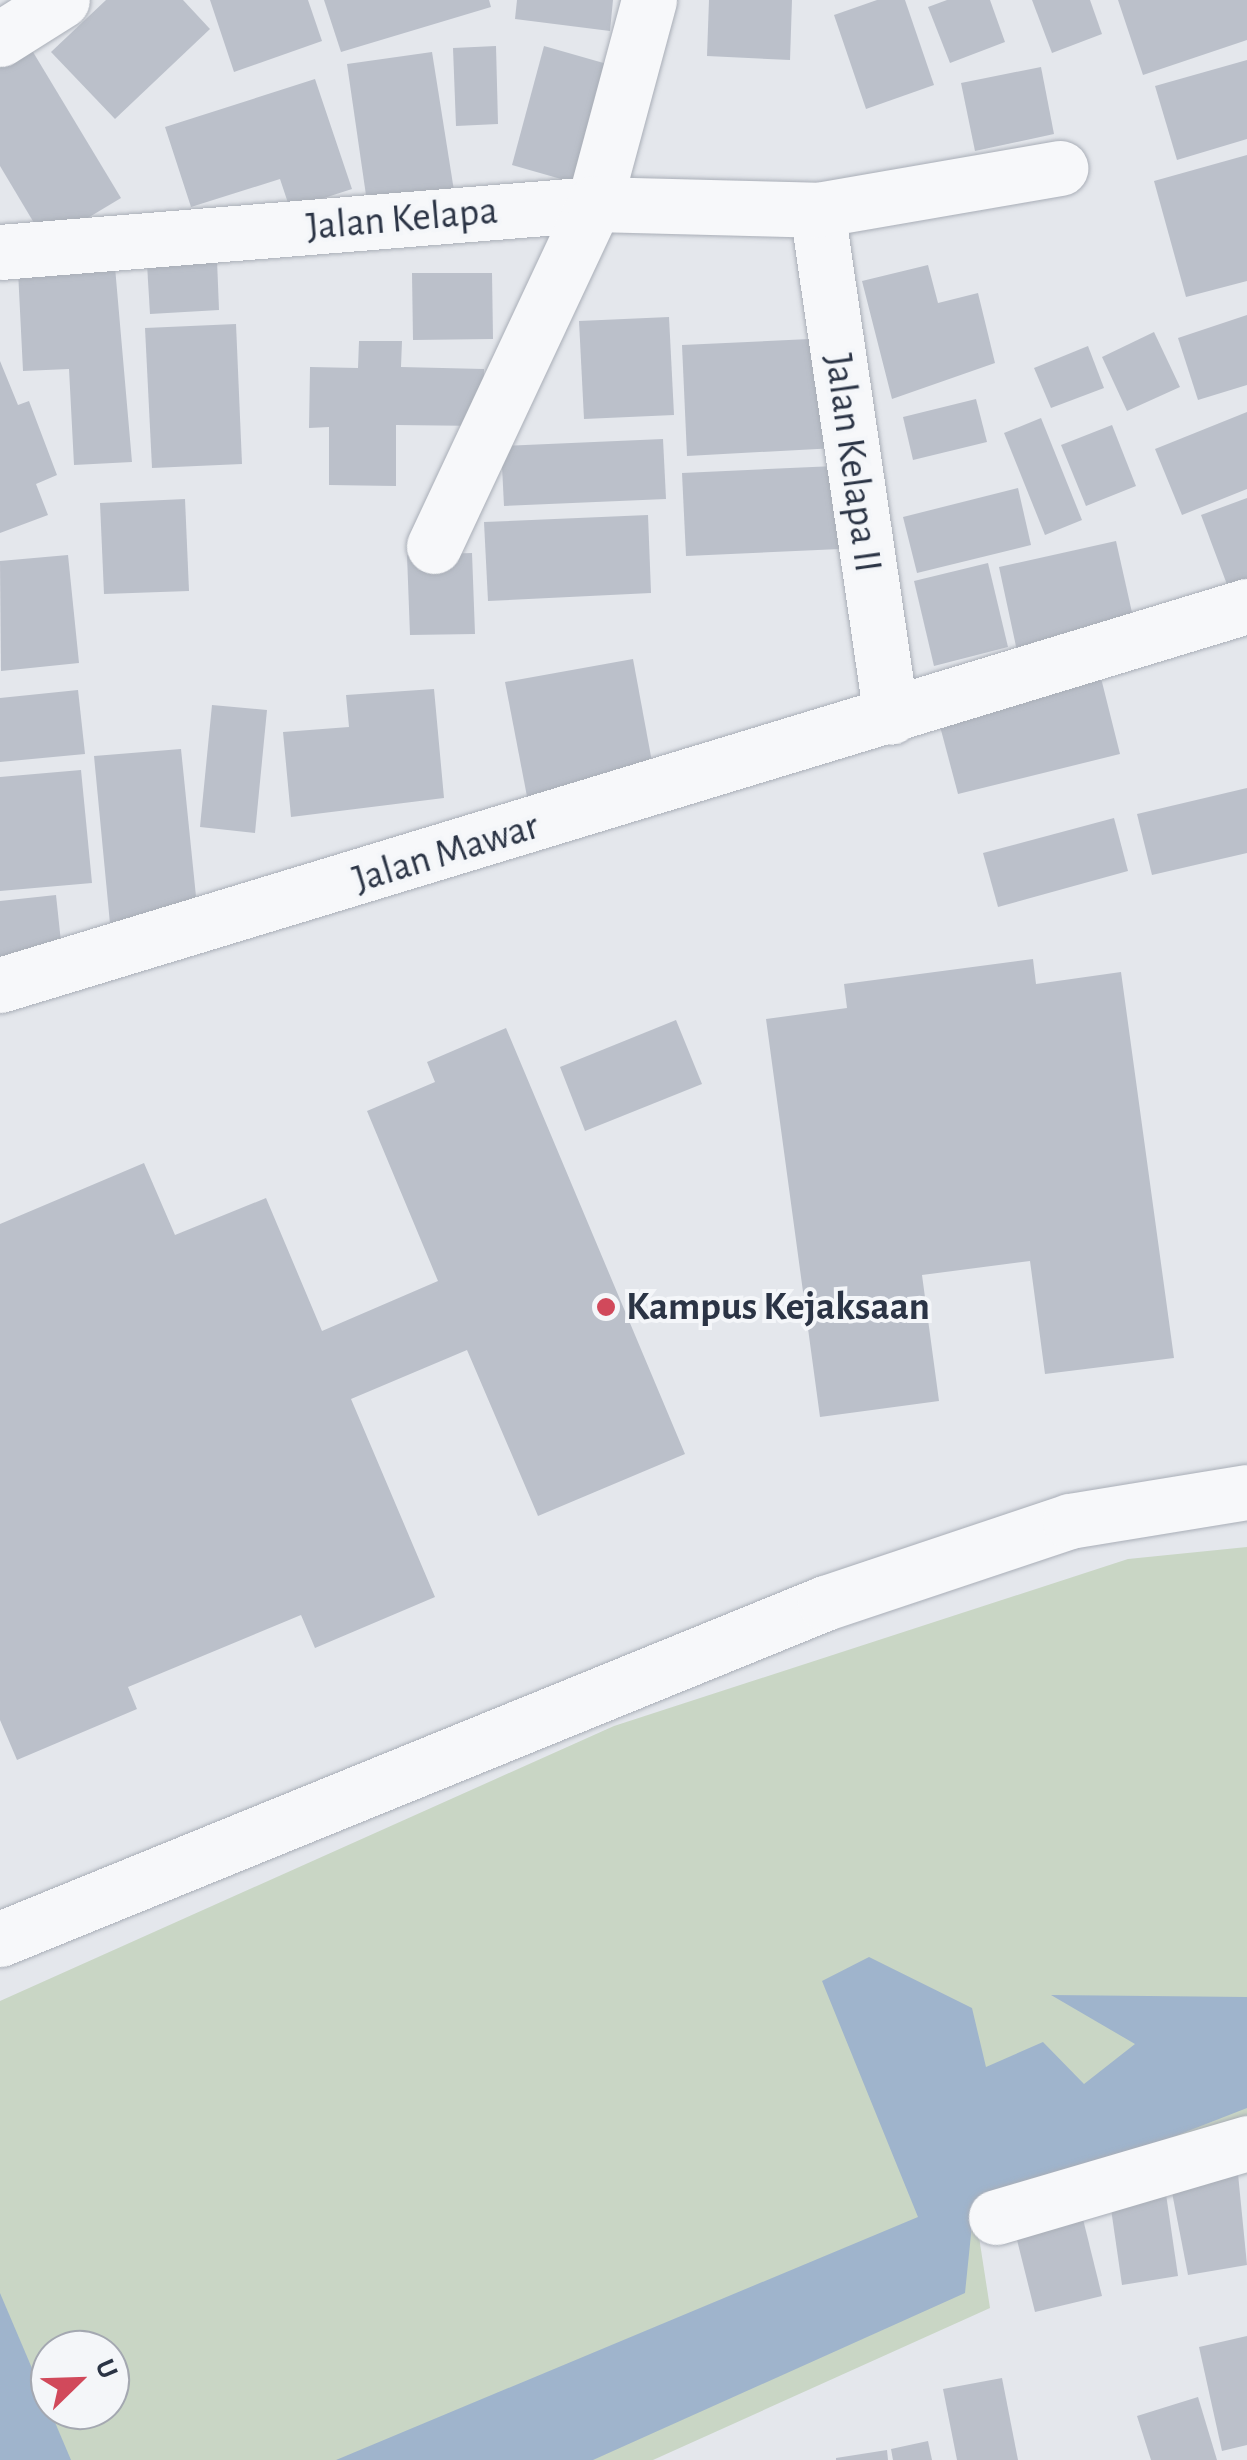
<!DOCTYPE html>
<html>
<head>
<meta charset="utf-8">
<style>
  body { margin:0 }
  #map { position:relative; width:1247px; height:2460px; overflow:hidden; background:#e4e7ec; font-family:"Alegreya Sans",sans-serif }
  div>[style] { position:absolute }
  .green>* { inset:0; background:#c9d6c5 }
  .water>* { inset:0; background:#9fb4cc }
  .building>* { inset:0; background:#bbc0ca }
  .roads { filter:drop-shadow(0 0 2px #a9aeb7) drop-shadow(0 0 2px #a9aeb7) }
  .minor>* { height:55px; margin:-27.5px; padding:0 27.5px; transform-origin:27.5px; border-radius:27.5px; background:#f7f8fa }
  .dots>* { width:28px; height:28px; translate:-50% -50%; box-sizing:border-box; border:5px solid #f4f6f9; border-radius:50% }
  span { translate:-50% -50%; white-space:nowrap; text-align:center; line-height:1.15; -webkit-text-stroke:8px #f4f6f9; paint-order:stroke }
  .street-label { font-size:40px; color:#2b3445 }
  .poi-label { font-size:40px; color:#2b3445; font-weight:700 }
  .left { translate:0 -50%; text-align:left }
  .north { position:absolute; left:30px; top:2330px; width:100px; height:100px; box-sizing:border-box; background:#f4f6f9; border:2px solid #a4a8b1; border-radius:50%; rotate:67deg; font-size:28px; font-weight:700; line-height:40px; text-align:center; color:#2b3445 }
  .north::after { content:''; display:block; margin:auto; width:35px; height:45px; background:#d1495b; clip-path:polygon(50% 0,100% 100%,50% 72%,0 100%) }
</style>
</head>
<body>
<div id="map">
  <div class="green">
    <i style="clip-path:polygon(evenodd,1247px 1547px,1247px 2134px,979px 2237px,990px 2308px,653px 2460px,0 2460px,0 2001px,614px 1726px,1128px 1559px,1247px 1547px,50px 2350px,110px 2350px,110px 2410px,50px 2410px,50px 2350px)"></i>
  </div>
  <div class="water">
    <i style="clip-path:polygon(869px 1957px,972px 2008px,986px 2067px,1043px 2042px,1084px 2084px,1135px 2044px,1051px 1995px,1247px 1997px,1247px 2108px,973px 2215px,965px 2293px,593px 2460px,336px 2460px,918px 2217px,822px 1981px)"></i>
    <i style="clip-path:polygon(0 2293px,71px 2460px,0 2460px)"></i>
  </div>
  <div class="building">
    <i style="clip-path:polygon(106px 0,183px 0,210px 29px,115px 119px,51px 52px)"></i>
    <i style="clip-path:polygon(210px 0,308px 0,322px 41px,234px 72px)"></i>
    <i style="clip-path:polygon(324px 0,489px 0,491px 7px,341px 52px)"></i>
    <i style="clip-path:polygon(517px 0,613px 0,610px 31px,515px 19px)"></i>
    <i style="clip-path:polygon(709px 0,792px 0,790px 60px,707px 56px)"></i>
    <i style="clip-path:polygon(877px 0,905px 0,934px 85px,866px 109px,834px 15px)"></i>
    <i style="clip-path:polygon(947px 0,990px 0,1005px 42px,950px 63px,928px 7px)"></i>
    <i style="clip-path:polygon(1032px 0,1090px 0,1102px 34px,1052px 53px)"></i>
    <i style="clip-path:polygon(1118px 0,1247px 0,1247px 40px,1143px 75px)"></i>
    <i style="clip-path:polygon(496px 46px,498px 124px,456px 126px,453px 48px)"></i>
    <i style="clip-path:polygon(544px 46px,614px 66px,582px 185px,512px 165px)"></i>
    <i style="clip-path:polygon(30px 47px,121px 198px,46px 243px,0 166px,0 65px)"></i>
    <i style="clip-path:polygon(432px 52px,455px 197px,368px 209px,347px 64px)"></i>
    <i style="clip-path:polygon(1247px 60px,1247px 139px,1177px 160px,1155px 86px)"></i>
    <i style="clip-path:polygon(1041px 67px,1054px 134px,975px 151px,961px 83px)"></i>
    <i style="clip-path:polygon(315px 79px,352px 189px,290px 209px,280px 179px,191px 207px,165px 127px)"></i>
    <i style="clip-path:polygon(1247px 155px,1247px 281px,1186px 297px,1154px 181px)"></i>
    <i style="clip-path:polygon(217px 260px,219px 310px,150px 314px,147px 264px)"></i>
    <i style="clip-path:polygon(928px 265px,938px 303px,978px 293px,995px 363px,892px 399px,862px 281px)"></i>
    <i style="clip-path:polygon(115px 267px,132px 462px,74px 465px,69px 369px,23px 371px,18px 271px)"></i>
    <i style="clip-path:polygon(412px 273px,492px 273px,493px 339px,413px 340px)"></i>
    <i style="clip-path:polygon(1247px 315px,1247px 385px,1198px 400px,1178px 338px)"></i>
    <i style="clip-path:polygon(669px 317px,674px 415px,584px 419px,579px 321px)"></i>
    <i style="clip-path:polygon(236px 324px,242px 464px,152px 468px,145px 328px)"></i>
    <i style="clip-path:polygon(1154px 332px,1180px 387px,1127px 411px,1102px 357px)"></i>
    <i style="clip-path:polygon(831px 338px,836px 448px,687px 456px,682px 345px)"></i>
    <i style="clip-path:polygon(359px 341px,402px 341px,401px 367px,484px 369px,483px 426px,396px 425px,396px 486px,329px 485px,329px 427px,309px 428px,310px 367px,358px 368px)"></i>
    <i style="clip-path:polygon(1088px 346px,1104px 388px,1051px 408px,1034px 368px)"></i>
    <i style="clip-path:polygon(0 361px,18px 405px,29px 401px,57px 475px,36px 484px,48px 515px,0 533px)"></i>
    <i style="clip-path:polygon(976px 399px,987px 442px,913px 460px,903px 417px)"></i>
    <i style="clip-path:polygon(1247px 412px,1247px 489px,1182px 515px,1155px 449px)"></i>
    <i style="clip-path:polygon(1041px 418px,1082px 520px,1045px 535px,1004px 433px)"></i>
    <i style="clip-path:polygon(1112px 425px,1136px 486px,1086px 506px,1061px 445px)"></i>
    <i style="clip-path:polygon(663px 439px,666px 499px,504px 506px,501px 446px)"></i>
    <i style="clip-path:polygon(835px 466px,840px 549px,686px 556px,682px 473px)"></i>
    <i style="clip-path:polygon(1018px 488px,1031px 545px,917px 573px,903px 517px)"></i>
    <i style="clip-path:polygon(1247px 498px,1247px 602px,1235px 606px,1201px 515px)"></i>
    <i style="clip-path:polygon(185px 499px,189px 591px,104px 594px,100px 503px)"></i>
    <i style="clip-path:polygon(648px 515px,651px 593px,488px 601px,484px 522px)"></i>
    <i style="clip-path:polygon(1116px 541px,1135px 626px,1017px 651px,999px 567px)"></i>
    <i style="clip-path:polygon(472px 553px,475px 634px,410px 635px,407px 555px)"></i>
    <i style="clip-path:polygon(68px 555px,79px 663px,1px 671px,0 561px)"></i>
    <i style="clip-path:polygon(988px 563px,1008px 647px,934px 666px,914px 581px)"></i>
    <i style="clip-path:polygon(633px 659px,657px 789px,530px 812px,505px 682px)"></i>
    <i style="clip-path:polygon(1100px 674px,1120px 754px,958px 794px,937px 715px)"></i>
    <i style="clip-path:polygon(434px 689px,444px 798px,291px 817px,283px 732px,349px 727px,346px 695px)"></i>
    <i style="clip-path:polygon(78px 690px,85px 754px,0 762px,0 698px)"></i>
    <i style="clip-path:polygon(212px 705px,267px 710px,255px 833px,200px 827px)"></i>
    <i style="clip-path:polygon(181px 749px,199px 926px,111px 934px,94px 756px)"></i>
    <i style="clip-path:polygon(81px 770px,92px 883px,0 891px,0 777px)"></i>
    <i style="clip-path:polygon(1247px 788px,1247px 853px,1152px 875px,1137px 814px)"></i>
    <i style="clip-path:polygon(1114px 818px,1128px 871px,998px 907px,983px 853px)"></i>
    <i style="clip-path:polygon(56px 895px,63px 961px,0 967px,0 901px)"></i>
    <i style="clip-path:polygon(1033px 959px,1036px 984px,1121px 972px,1174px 1358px,1045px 1374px,1030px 1261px,922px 1275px,939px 1401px,820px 1417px,766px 1019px,847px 1008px,844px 984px)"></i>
    <i style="clip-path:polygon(676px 1020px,702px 1084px,585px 1131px,560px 1067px)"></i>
    <i style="clip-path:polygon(506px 1028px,685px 1454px,538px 1516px,467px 1350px,351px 1399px,435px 1597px,315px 1648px,301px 1615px,128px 1687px,137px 1709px,17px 1760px,0 1720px,0 1224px,144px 1163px,175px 1235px,266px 1198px,322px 1331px,438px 1281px,367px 1111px,435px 1082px,427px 1062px)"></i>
    <i style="clip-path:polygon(1237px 2164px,1247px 2265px,1188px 2275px,1169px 2177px)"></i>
    <i style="clip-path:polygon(1166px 2194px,1178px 2276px,1122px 2285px,1110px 2202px)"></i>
    <i style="clip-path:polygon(1082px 2215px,1102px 2296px,1035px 2312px,1015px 2232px)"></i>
    <i style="clip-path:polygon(1247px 2336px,1247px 2445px,1222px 2451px,1199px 2347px)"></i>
    <i style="clip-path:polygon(1002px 2378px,1018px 2460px,957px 2460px,943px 2389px)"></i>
    <i style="clip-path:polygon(1198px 2397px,1217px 2460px,1151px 2460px,1137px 2416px)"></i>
    <i style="clip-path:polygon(928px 2441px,932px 2460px,893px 2460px,891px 2449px)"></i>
    <i style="clip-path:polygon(887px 2450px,888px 2460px,836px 2460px,836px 2458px)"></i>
  </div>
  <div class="roads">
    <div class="minor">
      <i style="left:0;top:39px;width:73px;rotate:-32.2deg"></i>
      <i style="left:817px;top:210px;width:512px;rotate:81.7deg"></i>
      <i style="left:0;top:252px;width:596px;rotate:-4.62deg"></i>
      <i style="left:594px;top:204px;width:211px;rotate:-74.9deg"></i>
      <i style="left:434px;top:546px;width:378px;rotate:-64.9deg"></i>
      <i style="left:594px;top:204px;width:223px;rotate:1.5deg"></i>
      <i style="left:817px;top:210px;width:247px;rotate:-9.8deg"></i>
      <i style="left:0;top:985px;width:1303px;rotate:-16.91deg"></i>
      <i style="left:0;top:1939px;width:891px;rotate:-22.16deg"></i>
      <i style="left:825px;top:1603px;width:258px;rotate:-18.5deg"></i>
      <i style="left:1070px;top:1521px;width:179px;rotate:-9.3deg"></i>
      <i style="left:996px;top:2217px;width:262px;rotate:-16.4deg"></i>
    </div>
  </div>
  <div class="dots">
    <i style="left:606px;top:1307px;background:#d1495b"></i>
  </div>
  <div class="street-label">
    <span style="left:402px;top:219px;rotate:-5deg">Jalan Kelapa</span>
    <span style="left:853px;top:463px;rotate:82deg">Jalan Kelapa II</span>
    <span style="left:446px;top:853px;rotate:-17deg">Jalan Mawar</span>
  </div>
  <div class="poi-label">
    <span class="left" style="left:626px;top:1307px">Kampus Kejaksaan</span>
  </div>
  <div class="north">U</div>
</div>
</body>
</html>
